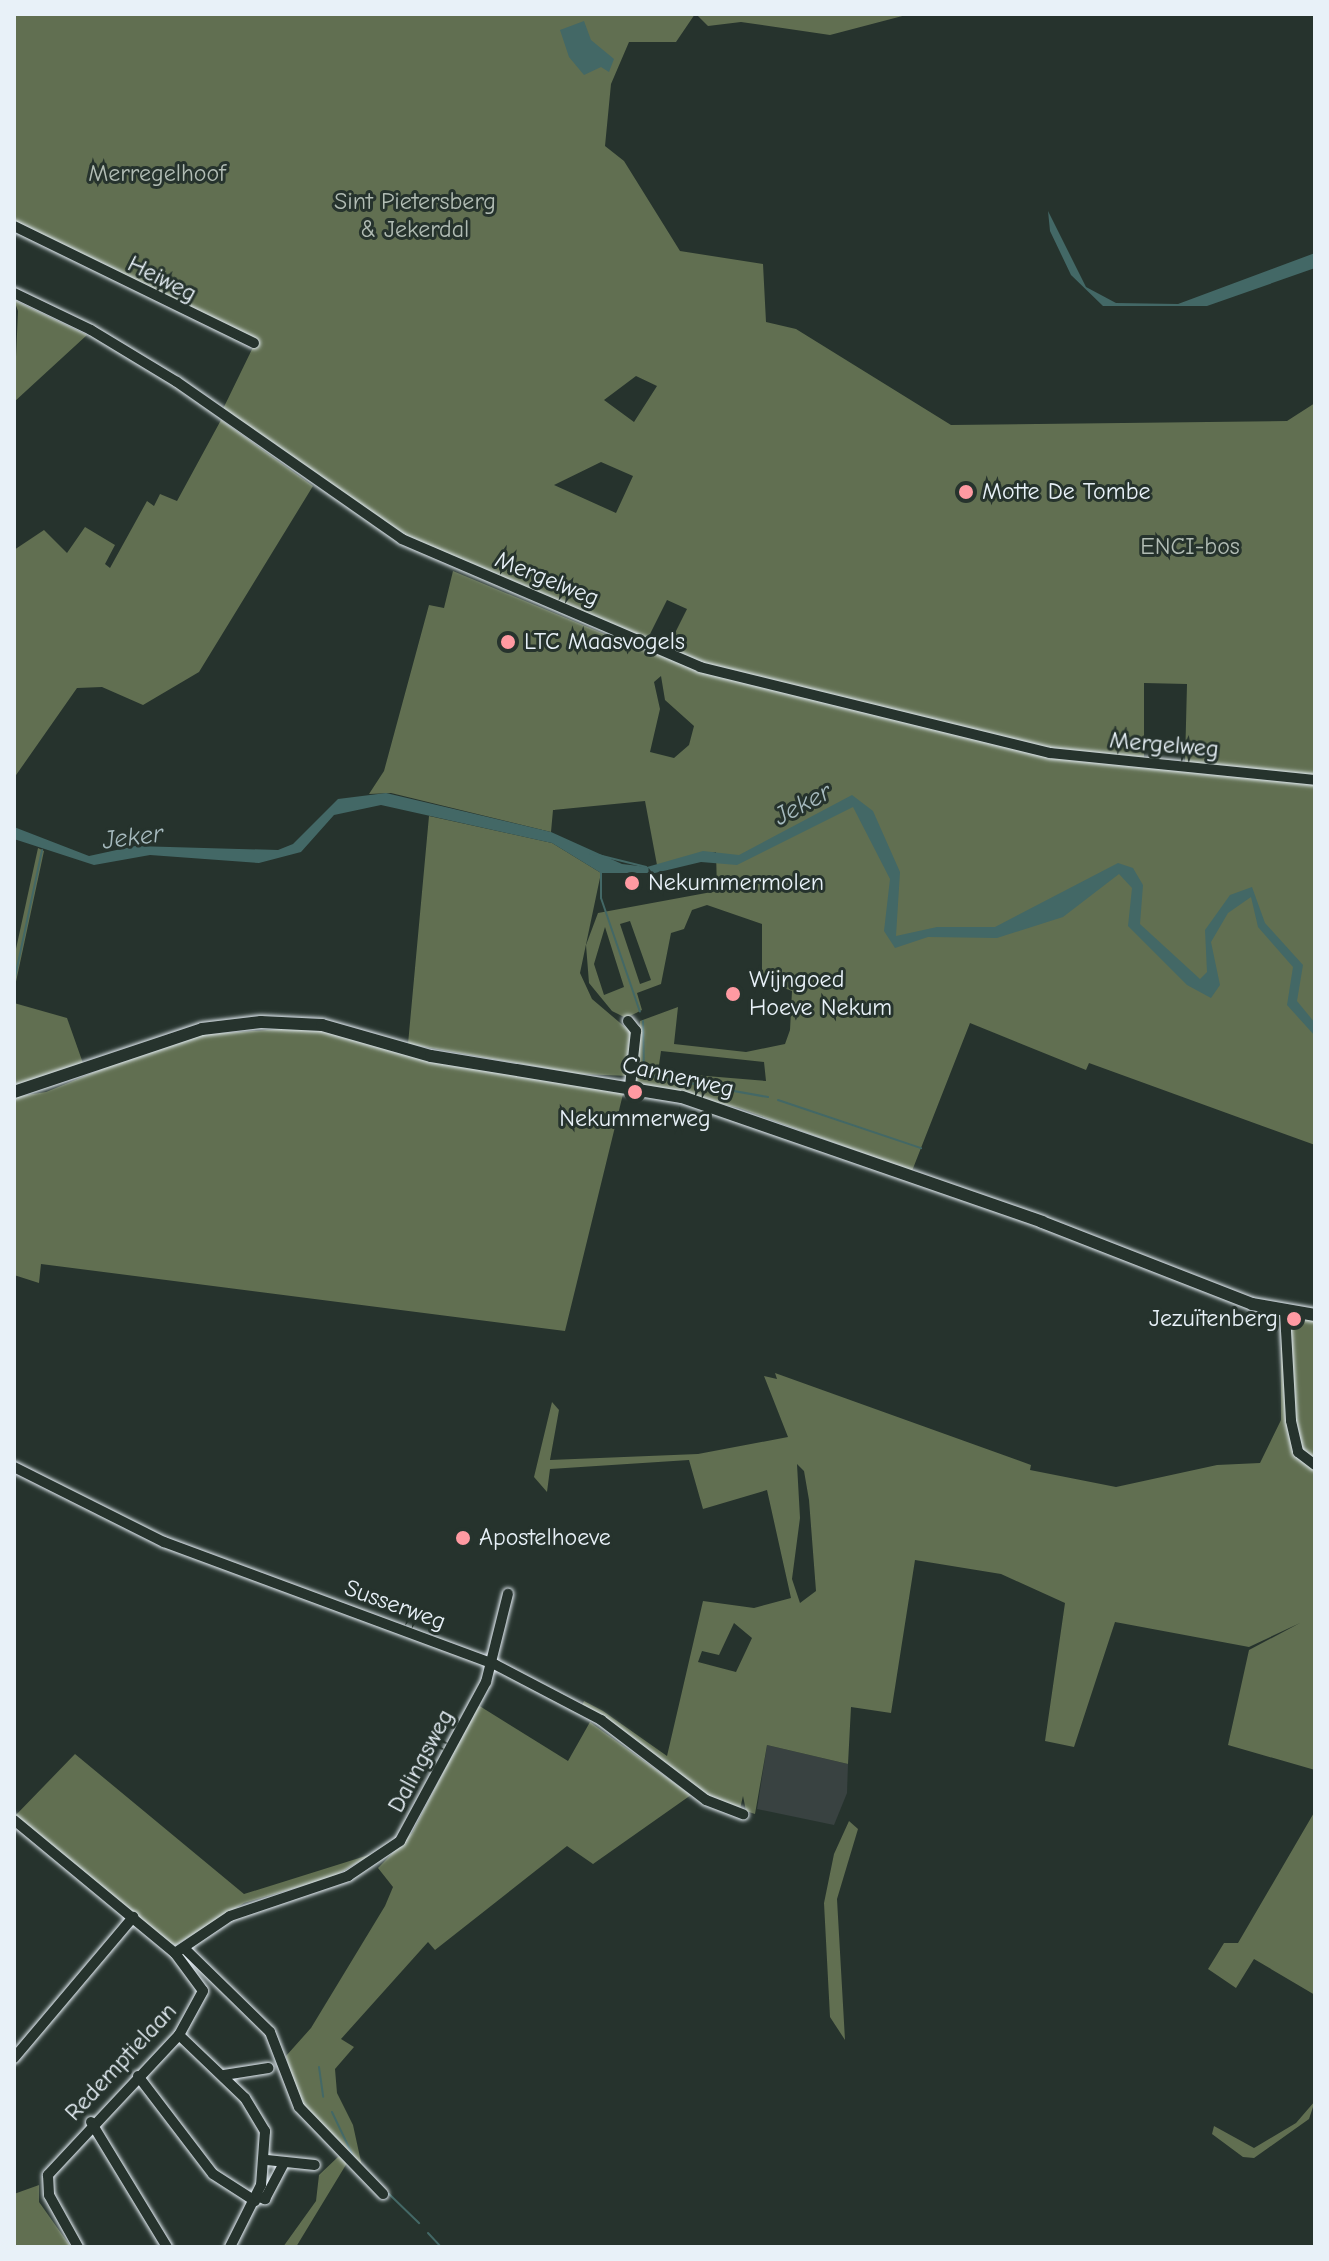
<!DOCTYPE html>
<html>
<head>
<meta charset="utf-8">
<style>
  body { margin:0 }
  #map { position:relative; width:1329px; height:2261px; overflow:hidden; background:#26332d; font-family:"Comic Neue",sans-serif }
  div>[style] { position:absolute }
  .built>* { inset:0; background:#394241 }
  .green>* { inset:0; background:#616f51 }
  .water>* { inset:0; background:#436866 }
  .stream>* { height:2px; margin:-1px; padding:0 1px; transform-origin:1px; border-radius:1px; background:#436866 }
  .roads { filter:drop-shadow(0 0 2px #e8f1f8) drop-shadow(0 0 2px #e8f1f8) }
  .minor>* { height:10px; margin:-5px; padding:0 5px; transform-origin:5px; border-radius:5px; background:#26332d }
  .major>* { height:12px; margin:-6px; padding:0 6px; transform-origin:6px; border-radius:6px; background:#26332d }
  .dots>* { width:22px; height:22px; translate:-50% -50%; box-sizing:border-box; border:4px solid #26332d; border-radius:50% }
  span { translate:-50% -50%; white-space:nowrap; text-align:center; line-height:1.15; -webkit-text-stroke:6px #26332d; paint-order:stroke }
  .park-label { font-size:24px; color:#b2bdb5 }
  .street-label { font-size:24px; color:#e8f1f8 }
  .poi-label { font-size:24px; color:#e8f1f8 }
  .left { translate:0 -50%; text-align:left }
  .right { translate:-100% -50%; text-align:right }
  .water-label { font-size:26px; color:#a6babe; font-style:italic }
  .frame { position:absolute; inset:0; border:16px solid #e8f1f8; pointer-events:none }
</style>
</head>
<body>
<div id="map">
  <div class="built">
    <i style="clip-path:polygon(767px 1745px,848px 1764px,847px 1793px,834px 1825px,757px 1809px)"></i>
  </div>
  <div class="green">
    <i style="clip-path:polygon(evenodd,14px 14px,695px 14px,676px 42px,629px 42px,611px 84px,605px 146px,624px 161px,680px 251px,763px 264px,766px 322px,796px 329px,951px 425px,1287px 421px,1315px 403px,1315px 1145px,1089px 1063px,1086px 1070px,970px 1023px,912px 1171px,739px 1108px,636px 1083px,640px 1021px,678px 1007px,674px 1044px,746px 1052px,785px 1044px,790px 1030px,792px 991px,762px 980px,762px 924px,707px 905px,692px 910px,684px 929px,671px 933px,661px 984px,637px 993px,642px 1010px,626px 1018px,612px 1011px,589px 983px,586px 945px,598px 913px,717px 891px,716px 852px,657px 865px,645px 801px,553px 810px,551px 832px,391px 793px,369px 794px,384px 771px,429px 605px,444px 608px,453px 571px,655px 655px,667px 649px,687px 609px,667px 600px,646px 642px,413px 540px,222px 411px,256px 341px,14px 223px,14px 14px,636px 376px,657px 386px,634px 422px,604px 400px,636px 376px,14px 14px,601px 462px,633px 476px,616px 513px,554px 485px,601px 462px,14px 14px,661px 676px,665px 700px,694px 726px,689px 745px,674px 758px,650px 752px,660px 709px,654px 682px,661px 676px,14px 14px,1144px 683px,1187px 684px,1185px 762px,1144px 757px,1144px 683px,14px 14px,630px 921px,651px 980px,640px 984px,620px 924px,630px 921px,14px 14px,605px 927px,624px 987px,604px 995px,594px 964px,605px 927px,14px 14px,661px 1051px,764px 1062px,766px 1081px,658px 1072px,661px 1051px)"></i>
    <i style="clip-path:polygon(696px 14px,910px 14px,830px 35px,741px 22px,708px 26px)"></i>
    <i style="clip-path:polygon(14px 300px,87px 335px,14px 402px,18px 311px)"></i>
    <i style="clip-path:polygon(221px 420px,313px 486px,199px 672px,143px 705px,102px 687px,77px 688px,14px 778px,14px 550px,44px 530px,67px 553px,85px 527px,115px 545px,105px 564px,110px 568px,147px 501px,154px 506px,160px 494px,177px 501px)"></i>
    <i style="clip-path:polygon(429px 816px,552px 843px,601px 873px,580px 973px,592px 999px,632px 1033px,629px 1076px,579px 1074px,408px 1044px)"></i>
    <i style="clip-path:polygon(38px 848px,44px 851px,14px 991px,14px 958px)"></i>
    <i style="clip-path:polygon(14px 1003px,67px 1018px,84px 1066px,14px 1089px)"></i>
    <i style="clip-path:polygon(309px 1027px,624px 1090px,565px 1331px,41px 1264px,39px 1283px,14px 1275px,14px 1097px,46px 1092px,182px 1036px)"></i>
    <i style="clip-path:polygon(evenodd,1315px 1310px,1315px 1770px,1228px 1745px,1249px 1650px,1300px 1623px,1249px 1647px,1115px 1622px,1074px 1747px,1045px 1741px,1065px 1603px,1001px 1574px,915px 1560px,891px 1713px,851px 1707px,848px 1764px,767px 1745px,755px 1814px,746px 1811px,743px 1796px,739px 1813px,730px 1811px,581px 1707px,584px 1701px,603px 1711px,667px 1756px,703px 1601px,754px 1608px,791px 1598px,767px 1490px,703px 1509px,689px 1460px,550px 1469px,547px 1492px,534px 1477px,552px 1402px,559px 1410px,550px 1460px,698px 1454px,788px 1437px,764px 1376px,777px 1379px,775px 1373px,1031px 1465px,1030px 1470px,1116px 1487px,1217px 1465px,1260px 1463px,1281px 1420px,1281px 1318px,1315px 1310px,797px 1464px,804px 1471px,809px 1500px,816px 1591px,800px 1603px,792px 1579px,800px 1518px,797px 1464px,1315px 1310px,734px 1623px,752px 1638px,736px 1672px,698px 1662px,702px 1651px,719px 1655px,734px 1623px)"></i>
    <i style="clip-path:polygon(478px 1705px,568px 1761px,590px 1722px,691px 1795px,593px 1864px,567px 1846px,435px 1950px,428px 1942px,341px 2039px,354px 2047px,335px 2069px,337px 2093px,353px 2125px,363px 2171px,297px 2099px,286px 2056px,311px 2028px,385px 1906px,393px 1887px,378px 1868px,412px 1833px)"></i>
    <i style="clip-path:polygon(75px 1754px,244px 1894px,372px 1854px,333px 1877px,244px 1903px,176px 1945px,169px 1943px,14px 1817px)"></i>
    <i style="clip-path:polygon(1315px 1811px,1315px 1995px,1254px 1959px,1236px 1988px,1208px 1969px,1224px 1943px,1238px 1943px)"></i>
    <i style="clip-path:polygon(849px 1821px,858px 1829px,837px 1899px,845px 2040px,830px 2017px,824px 1903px,834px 1854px)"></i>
    <i style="clip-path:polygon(1315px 2101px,1309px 2119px,1254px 2158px,1243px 2157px,1212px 2134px,1214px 2126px,1254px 2148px,1296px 2123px)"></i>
    <i style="clip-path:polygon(339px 2156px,347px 2163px,296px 2247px,283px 2247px,316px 2201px,319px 2175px)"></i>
    <i style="clip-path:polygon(39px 2185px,39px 2202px,71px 2247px,14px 2247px,14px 2194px)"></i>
  </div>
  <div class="water">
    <i style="clip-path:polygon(584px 21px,591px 40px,614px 59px,609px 72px,601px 67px,584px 75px,569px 57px,560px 30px)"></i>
    <i style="clip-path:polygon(1048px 211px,1086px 287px,1116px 303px,1178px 304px,1315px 253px,1315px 268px,1207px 306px,1103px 306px,1071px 275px,1050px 231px)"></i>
    <i style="clip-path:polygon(386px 793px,551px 832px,622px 864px,647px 867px,703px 851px,739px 855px,852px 795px,873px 811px,900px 872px,896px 936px,937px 927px,995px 927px,1118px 863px,1133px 868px,1143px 885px,1140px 924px,1200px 979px,1207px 972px,1205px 930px,1230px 895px,1252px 887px,1265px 923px,1303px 965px,1297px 1001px,1315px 1023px,1315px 1036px,1287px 1005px,1293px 967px,1258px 927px,1251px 897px,1228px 913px,1211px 942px,1220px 985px,1211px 998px,1187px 985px,1128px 926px,1132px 888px,1119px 874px,1063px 917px,997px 938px,928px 937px,895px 948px,884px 931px,890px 879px,853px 807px,737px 865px,701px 862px,655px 873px,601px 873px,552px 843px,381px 805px,334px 815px,301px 852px,259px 863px,150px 855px,94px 865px,14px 839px,14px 827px,89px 856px,135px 846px,278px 850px,293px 844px,338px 799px)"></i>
  </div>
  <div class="stream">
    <i style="left:590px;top:853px;width:58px;rotate:14deg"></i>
    <i style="left:601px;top:871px;width:27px;rotate:90deg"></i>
    <i style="left:601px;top:898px;width:120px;rotate:71.1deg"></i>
    <i style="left:14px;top:982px;width:135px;rotate:-78deg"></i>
    <i style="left:643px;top:1021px;width:54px;rotate:88.9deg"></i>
    <i style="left:644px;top:1075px;width:126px;rotate:10.1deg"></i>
    <i style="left:778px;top:1100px;width:151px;rotate:18.6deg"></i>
    <i style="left:319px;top:2067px;width:30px;rotate:82deg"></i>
    <i style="left:332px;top:2112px;width:49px;rotate:64.5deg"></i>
    <i style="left:389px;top:2194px;width:42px;rotate:44deg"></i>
    <i style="left:428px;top:2233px;width:19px;rotate:47deg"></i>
  </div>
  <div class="roads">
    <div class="minor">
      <i style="left:14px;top:226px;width:267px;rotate:26deg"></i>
      <i style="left:14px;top:293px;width:85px;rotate:25.7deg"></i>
      <i style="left:91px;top:330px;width:100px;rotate:31.2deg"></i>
      <i style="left:177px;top:382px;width:274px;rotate:34.9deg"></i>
      <i style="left:402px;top:539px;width:324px;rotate:23.2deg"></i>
      <i style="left:700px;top:667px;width:360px;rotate:13.8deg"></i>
      <i style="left:1050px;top:753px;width:266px;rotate:5.8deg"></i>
      <i style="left:628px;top:1021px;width:13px;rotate:51deg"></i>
      <i style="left:636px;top:1031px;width:55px;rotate:96.2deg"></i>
      <i style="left:1285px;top:1313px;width:108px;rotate:86.8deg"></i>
      <i style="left:1291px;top:1421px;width:32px;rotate:77deg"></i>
      <i style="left:1298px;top:1452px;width:21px;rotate:37deg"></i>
      <i style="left:14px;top:1467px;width:168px;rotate:26.6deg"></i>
      <i style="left:164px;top:1542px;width:352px;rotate:20.3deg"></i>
      <i style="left:494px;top:1664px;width:121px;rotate:27.6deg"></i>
      <i style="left:601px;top:1720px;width:132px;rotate:37.3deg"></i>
      <i style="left:706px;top:1800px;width:40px;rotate:21deg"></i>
      <i style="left:14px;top:1820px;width:209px;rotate:39.6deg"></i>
      <i style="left:175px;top:1953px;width:47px;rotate:53.6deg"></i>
      <i style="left:203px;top:1991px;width:50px;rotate:118.6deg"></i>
      <i style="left:179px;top:2035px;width:192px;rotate:133.1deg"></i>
      <i style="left:48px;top:2175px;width:20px;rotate:87deg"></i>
      <i style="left:49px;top:2195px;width:60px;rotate:60.9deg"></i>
      <i style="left:184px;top:1948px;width:120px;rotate:44.3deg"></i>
      <i style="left:270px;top:2032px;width:80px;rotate:68.9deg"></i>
      <i style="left:299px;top:2107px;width:121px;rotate:46deg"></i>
      <i style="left:175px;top:1953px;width:66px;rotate:-33.9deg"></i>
      <i style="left:230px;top:1916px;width:125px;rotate:-18.7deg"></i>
      <i style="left:348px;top:1876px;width:63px;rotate:-33.9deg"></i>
      <i style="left:400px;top:1841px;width:181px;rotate:-61.6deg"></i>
      <i style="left:486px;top:1682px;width:91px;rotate:-76deg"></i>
      <i style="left:179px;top:2035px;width:91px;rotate:43.7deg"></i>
      <i style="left:245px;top:2098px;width:39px;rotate:59deg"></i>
      <i style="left:265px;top:2131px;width:54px;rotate:94.2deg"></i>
      <i style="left:261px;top:2185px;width:69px;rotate:116.6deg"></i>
      <i style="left:14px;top:2058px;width:185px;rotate:-49.8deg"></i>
      <i style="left:224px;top:2075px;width:45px;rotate:-9deg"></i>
      <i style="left:138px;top:2076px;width:123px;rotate:52.6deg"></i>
      <i style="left:213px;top:2174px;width:50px;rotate:32.7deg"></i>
      <i style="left:91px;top:2122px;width:146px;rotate:58.7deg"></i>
      <i style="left:267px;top:2160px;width:48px;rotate:5.9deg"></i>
      <i style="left:257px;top:2196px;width:9px;rotate:21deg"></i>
      <i style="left:265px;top:2199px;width:41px;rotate:-62.2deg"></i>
    </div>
    <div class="major">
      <i style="left:14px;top:1092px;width:198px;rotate:-18.5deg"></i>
      <i style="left:202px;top:1029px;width:59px;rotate:-6.8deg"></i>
      <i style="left:261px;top:1022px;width:61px;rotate:2.8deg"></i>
      <i style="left:322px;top:1025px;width:113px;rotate:15.9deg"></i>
      <i style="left:431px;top:1056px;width:254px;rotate:9.3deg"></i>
      <i style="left:682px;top:1097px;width:381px;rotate:19.1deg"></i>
      <i style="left:1042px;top:1222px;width:225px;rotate:21.3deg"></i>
      <i style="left:1252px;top:1304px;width:64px;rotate:9.9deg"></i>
    </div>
  </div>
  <div class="dots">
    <i style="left:966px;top:492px;background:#ff9aa2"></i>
    <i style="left:508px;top:642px;background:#ff9aa2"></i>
    <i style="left:632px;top:883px;background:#ff9aa2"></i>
    <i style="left:733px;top:994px;background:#ff9aa2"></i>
    <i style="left:635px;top:1092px;background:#ff9aa2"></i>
    <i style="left:1294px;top:1319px;background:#ff9aa2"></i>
    <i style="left:463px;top:1538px;background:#ff9aa2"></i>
  </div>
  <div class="park-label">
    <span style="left:157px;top:174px">Merregelhoof</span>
    <span style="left:415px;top:216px">Sint Pietersberg<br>&amp; Jekerdal</span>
    <span style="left:1190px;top:547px">ENCI-bos</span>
  </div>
  <div class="street-label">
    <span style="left:162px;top:279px;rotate:27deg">Heiweg</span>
    <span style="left:547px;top:579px;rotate:22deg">Mergelweg</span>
    <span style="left:1164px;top:745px;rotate:5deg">Mergelweg</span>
    <span style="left:678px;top:1077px;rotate:13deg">Cannerweg</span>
    <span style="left:395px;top:1605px;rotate:20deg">Susserweg</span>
    <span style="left:421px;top:1761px;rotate:-62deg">Dalingsweg</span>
    <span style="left:121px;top:2062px;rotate:-47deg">Redemptielaan</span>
  </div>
  <div class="poi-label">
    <span class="left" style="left:982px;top:492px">Motte De Tombe</span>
    <span class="left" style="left:524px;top:642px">LTC Maasvogels</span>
    <span class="left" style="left:648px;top:883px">Nekummermolen</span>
    <span class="left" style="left:749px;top:994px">Wijngoed<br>Hoeve Nekum</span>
    <span style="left:635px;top:1119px">Nekummerweg</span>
    <span class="right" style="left:1278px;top:1319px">Jezuïtenberg</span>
    <span class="left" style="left:479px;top:1538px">Apostelhoeve</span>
  </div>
  <div class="water-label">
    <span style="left:803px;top:805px;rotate:-28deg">Jeker</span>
    <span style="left:133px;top:838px;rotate:-7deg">Jeker</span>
  </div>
  <div class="frame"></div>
</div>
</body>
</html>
